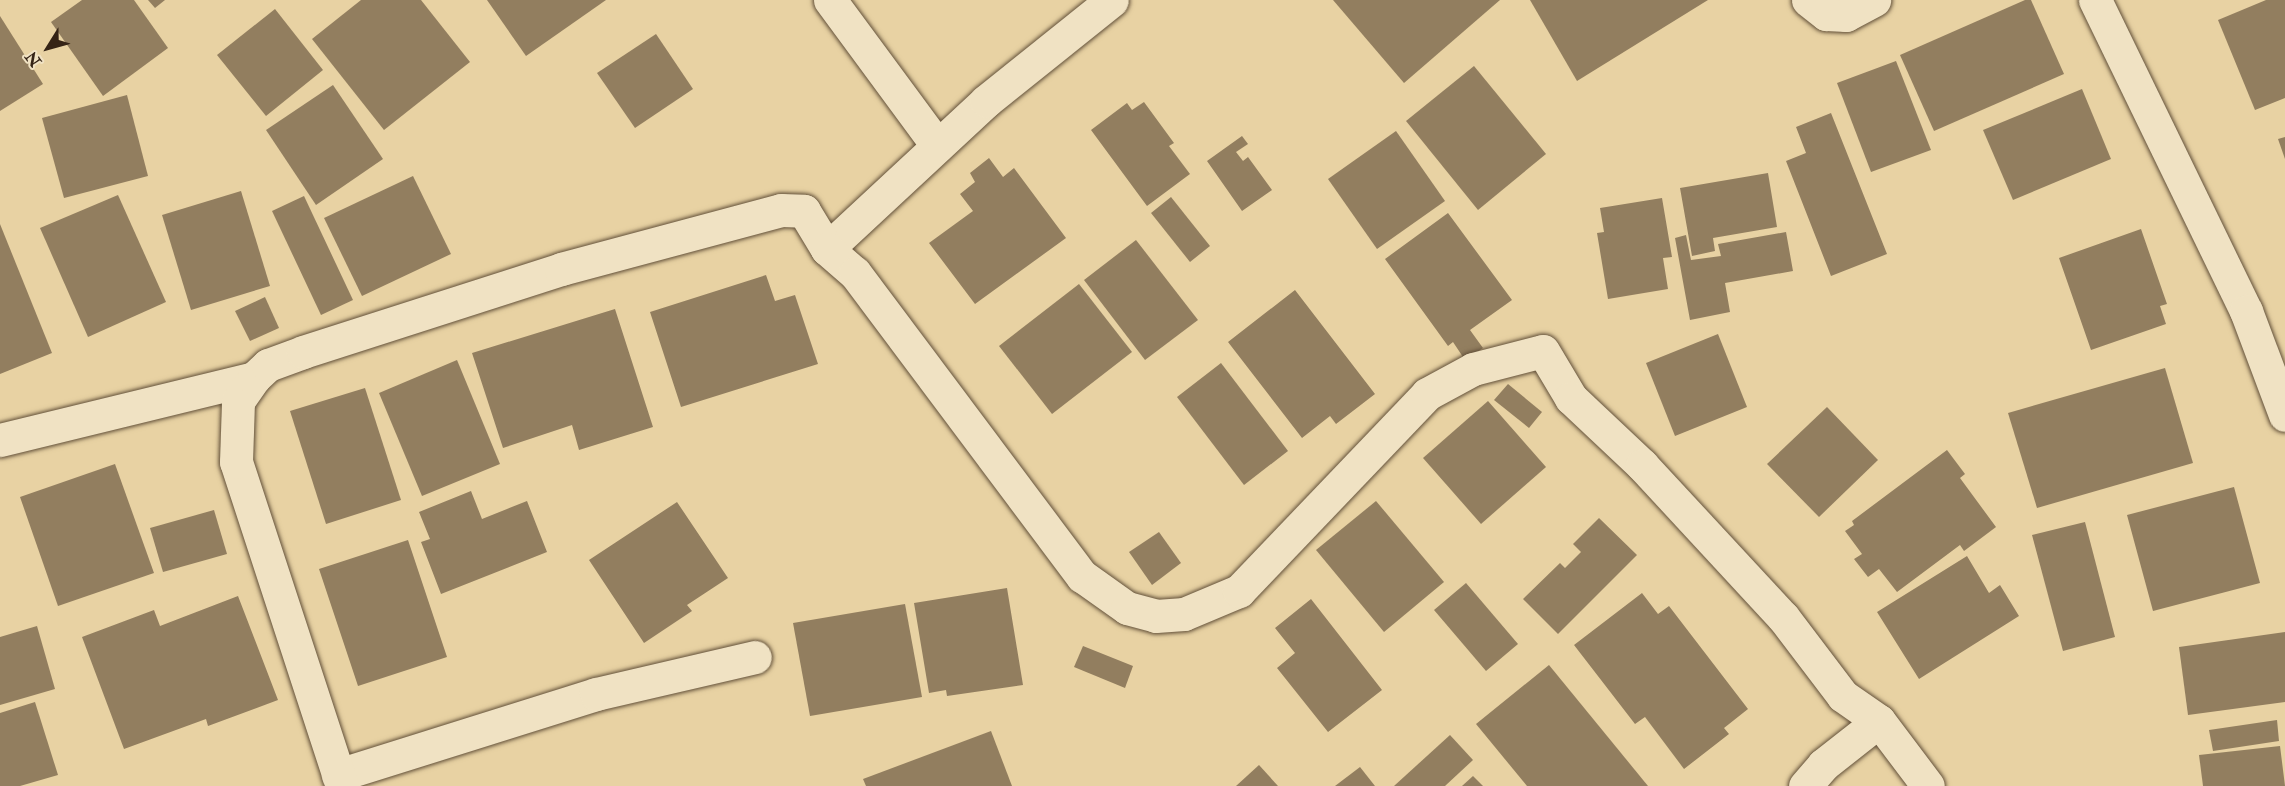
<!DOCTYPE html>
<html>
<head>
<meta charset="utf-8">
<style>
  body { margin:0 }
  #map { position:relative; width:2285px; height:786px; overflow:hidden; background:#e8d2a3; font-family:"IM FELL Double Pica",serif }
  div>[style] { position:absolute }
  .building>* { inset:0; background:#927e5f }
  .roads { filter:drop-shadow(0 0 2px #625039) drop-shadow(0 0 2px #625039) }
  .street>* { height:33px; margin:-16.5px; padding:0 16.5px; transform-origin:16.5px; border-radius:16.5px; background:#f0e2c3 }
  span { translate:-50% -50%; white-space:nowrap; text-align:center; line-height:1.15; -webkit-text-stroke:5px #f0e2c3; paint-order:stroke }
  .north { position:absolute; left:18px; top:18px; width:60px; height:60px; -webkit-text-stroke:4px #f0e2c3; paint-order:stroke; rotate:233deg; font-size:16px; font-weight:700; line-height:24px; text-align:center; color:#352416 }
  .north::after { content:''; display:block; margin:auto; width:21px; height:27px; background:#352416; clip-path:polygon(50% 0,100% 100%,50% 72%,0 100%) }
</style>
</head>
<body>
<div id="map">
  <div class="building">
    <i style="clip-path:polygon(82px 0,134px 0,168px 48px,103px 96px,51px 22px)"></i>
    <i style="clip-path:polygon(148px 0,165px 0,155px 8px)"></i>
    <i style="clip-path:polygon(361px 0,421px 0,470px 62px,384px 130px,312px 39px)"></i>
    <i style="clip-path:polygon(487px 0,606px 0,526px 56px)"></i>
    <i style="clip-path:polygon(1333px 0,1500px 0,1404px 83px)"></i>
    <i style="clip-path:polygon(1530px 0,1708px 0,1577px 81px)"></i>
    <i style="clip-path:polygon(2025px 0,2031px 0,2064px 74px,1934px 131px,1900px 55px)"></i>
    <i style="clip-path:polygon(2266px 0,2285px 0,2285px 98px,2255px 110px,2218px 20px)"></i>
    <i style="clip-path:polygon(275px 9px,323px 70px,266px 116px,217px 55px)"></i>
    <i style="clip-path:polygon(0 16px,43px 84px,0 111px)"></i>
    <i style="clip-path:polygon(656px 34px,693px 89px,635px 128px,597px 73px)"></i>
    <i style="clip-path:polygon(1896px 61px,1931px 150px,1871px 172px,1837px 83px)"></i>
    <i style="clip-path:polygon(1474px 66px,1546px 154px,1478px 210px,1406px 121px)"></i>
    <i style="clip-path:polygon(333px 85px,383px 159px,316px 205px,266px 130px)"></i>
    <i style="clip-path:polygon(2082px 89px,2111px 159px,2013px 200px,1983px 130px)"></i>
    <i style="clip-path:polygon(127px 95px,148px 176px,64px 198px,42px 118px)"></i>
    <i style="clip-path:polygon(1144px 102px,1174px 143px,1169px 146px,1190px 174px,1147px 206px,1091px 130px,1127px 103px,1132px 110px)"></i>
    <i style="clip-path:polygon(1831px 113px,1887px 254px,1831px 276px,1786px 161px,1806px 153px,1796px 127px)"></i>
    <i style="clip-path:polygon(1396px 131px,1445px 201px,1377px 249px,1328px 179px)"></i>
    <i style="clip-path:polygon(1242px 136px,1248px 144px,1236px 152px,1243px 161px,1248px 157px,1272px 190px,1242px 211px,1207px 161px)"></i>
    <i style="clip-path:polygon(2285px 137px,2285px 159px,2278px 139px)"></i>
    <i style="clip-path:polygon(989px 158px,1003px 177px,1014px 168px,1066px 238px,975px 304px,929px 243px,973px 211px,960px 194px,975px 182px,970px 173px)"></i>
    <i style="clip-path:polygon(1768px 173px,1777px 227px,1713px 238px,1715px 251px,1692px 256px,1680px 188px)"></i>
    <i style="clip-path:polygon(413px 176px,451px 254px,362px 296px,324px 218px)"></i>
    <i style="clip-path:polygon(241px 191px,270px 286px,191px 310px,162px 215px)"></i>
    <i style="clip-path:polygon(118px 195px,166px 302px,88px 337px,40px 228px)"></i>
    <i style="clip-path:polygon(304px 196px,353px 300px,321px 315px,272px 211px)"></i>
    <i style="clip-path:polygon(1171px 197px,1210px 246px,1190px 262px,1151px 213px)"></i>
    <i style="clip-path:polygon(1662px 198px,1672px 257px,1663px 258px,1668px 289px,1608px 299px,1597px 233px,1604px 232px,1600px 208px)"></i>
    <i style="clip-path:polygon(1448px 213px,1512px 300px,1470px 330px,1483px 348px,1465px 360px,1453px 342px,1448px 346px,1385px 259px)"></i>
    <i style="clip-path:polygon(0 224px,52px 353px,0 374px)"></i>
    <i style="clip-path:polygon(2141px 229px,2167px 304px,2160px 306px,2166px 324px,2091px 350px,2059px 258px)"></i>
    <i style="clip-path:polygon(1786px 232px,1793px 271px,1725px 283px,1730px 312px,1690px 320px,1675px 238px,1686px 235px,1691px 260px,1721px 256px,1718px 244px)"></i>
    <i style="clip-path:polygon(1136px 240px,1198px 320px,1145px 360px,1084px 280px)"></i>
    <i style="clip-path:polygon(766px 275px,775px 301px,795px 295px,818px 364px,681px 407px,650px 312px)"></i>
    <i style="clip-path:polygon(1079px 284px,1132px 352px,1052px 414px,999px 346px)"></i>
    <i style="clip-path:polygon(1295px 290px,1375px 394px,1336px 424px,1330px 416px,1302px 438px,1228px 342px)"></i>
    <i style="clip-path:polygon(265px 297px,279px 328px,250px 341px,235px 311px)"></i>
    <i style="clip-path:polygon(615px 309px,653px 427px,579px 450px,572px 425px,503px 448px,472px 353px)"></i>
    <i style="clip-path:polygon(1718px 334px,1747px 407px,1675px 436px,1646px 363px)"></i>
    <i style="clip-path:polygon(457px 360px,500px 464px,422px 496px,379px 393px)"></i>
    <i style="clip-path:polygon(1221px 363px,1288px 451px,1244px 485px,1177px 397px)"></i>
    <i style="clip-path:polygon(2165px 368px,2193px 463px,2037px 508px,2008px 413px)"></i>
    <i style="clip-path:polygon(1508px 384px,1542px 412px,1529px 428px,1494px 400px)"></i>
    <i style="clip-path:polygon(365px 388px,401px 500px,326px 524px,290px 411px)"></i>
    <i style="clip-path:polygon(1488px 401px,1546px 467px,1481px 524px,1423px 458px)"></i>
    <i style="clip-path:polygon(1827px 407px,1878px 460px,1819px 517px,1767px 464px)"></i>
    <i style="clip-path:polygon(1947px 450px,1965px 474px,1960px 478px,1996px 527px,1964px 551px,1960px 545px,1897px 592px,1879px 569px,1868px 577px,1854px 559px,1862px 554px,1845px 531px,1854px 525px,1852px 521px)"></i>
    <i style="clip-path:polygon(115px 464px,154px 573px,58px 606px,20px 497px)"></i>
    <i style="clip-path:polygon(2234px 487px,2260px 583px,2153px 611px,2127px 515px)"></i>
    <i style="clip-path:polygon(471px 491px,482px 519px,527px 501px,547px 552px,441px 594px,421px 542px,430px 539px,419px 512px)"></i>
    <i style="clip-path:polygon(1376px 501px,1444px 582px,1384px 632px,1316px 550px)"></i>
    <i style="clip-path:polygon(677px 502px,728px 578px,687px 605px,692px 611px,644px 643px,589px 560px)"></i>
    <i style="clip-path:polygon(214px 510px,227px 554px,163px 572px,150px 528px)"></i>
    <i style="clip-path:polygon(1599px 518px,1637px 555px,1558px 634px,1523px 599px,1560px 563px,1565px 568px,1581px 552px,1573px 544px)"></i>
    <i style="clip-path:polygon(2085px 522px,2115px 637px,2063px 651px,2032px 535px)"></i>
    <i style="clip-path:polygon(1159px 532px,1181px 563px,1152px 585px,1129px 552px)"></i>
    <i style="clip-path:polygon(408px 540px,447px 657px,358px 686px,319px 569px)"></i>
    <i style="clip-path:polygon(1967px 556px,1989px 593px,2000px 585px,2019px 616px,1919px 679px,1877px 612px)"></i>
    <i style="clip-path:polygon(1466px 583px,1518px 644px,1486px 671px,1434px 610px)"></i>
    <i style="clip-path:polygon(1007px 588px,1023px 685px,947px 696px,946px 690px,929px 693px,914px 603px)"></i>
    <i style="clip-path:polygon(1642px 593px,1658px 614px,1669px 606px,1748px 709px,1724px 728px,1729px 734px,1684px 769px,1645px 717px,1635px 724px,1574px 645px)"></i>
    <i style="clip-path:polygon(238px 596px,278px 700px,208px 726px,206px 719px,124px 749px,82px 637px,154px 610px,160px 626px)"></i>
    <i style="clip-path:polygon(1311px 599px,1382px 690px,1328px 732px,1277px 668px,1295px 653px,1275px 628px)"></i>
    <i style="clip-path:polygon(905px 604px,922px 697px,810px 716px,793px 623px)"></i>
    <i style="clip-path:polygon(37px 626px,55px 689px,0 705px,0 637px)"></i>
    <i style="clip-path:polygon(2285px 632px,2285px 702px,2188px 715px,2179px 647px)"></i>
    <i style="clip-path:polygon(1083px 646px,1133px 666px,1125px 688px,1074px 667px)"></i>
    <i style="clip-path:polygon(1549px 665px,1648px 786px,1527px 786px,1476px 724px)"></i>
    <i style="clip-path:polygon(35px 702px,58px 775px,20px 786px,0 786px,0 713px)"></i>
    <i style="clip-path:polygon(2277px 720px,2279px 741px,2213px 751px,2209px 730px)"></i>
    <i style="clip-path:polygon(991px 731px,1012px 786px,866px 786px,863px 779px)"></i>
    <i style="clip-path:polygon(1450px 735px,1473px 760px,1445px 786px,1394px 786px)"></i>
    <i style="clip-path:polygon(2280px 746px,2285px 786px,2203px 786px,2199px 755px)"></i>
    <i style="clip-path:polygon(1259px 765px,1278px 786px,1236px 786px)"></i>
    <i style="clip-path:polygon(1360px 767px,1375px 786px,1335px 786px)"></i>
    <i style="clip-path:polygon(1473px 776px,1483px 786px,1462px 786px)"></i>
  </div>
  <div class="roads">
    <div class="street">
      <i style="left:830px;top:0;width:180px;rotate:53.6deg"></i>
      <i style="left:1808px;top:0;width:23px;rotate:38deg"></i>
      <i style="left:1826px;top:14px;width:20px;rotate:3deg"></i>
      <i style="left:1846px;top:15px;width:32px;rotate:-28deg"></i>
      <i style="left:2095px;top:0;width:346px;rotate:64.1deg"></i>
      <i style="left:2246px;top:311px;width:111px;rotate:69.4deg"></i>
      <i style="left:827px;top:249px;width:217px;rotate:-42.9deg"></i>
      <i style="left:986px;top:101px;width:161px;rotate:-38.7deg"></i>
      <i style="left:0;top:440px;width:261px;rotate:-13.7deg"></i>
      <i style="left:338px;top:775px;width:270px;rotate:-17.4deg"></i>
      <i style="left:596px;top:694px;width:163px;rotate:-13.1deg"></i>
      <i style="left:342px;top:786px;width:341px;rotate:-108.1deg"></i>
      <i style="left:236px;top:462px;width:61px;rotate:-88.1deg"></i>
      <i style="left:238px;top:401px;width:28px;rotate:-55deg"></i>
      <i style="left:254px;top:378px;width:19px;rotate:-43deg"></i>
      <i style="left:268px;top:365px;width:37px;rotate:-20deg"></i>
      <i style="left:303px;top:352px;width:271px;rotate:-17.8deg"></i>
      <i style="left:561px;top:269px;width:228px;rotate:-15deg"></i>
      <i style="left:781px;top:210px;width:23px;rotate:2deg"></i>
      <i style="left:804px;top:211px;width:44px;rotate:58.8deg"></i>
      <i style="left:827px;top:249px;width:37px;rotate:41deg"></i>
      <i style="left:855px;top:273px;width:379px;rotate:53.2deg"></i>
      <i style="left:1082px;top:576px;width:55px;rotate:35.4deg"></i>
      <i style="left:1127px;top:608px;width:30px;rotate:15deg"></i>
      <i style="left:1156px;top:616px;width:28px;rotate:-4deg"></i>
      <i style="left:1184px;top:614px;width:60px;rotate:-22.7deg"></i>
      <i style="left:1239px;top:591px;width:272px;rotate:-46.3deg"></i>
      <i style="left:1427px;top:394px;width:52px;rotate:-28.5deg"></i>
      <i style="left:1473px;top:369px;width:72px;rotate:-14.4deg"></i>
      <i style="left:1543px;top:351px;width:55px;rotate:59.2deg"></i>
      <i style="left:1571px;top:398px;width:98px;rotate:43.3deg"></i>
      <i style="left:1642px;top:465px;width:207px;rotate:47.2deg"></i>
      <i style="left:1783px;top:617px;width:99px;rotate:52.8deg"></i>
      <i style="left:1843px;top:696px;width:44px;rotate:34.8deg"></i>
      <i style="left:1879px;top:721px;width:81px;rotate:53deg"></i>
      <i style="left:1805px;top:786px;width:28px;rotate:-49deg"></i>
      <i style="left:1823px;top:765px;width:71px;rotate:-38.2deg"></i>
    </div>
  </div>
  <div class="north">N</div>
</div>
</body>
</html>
